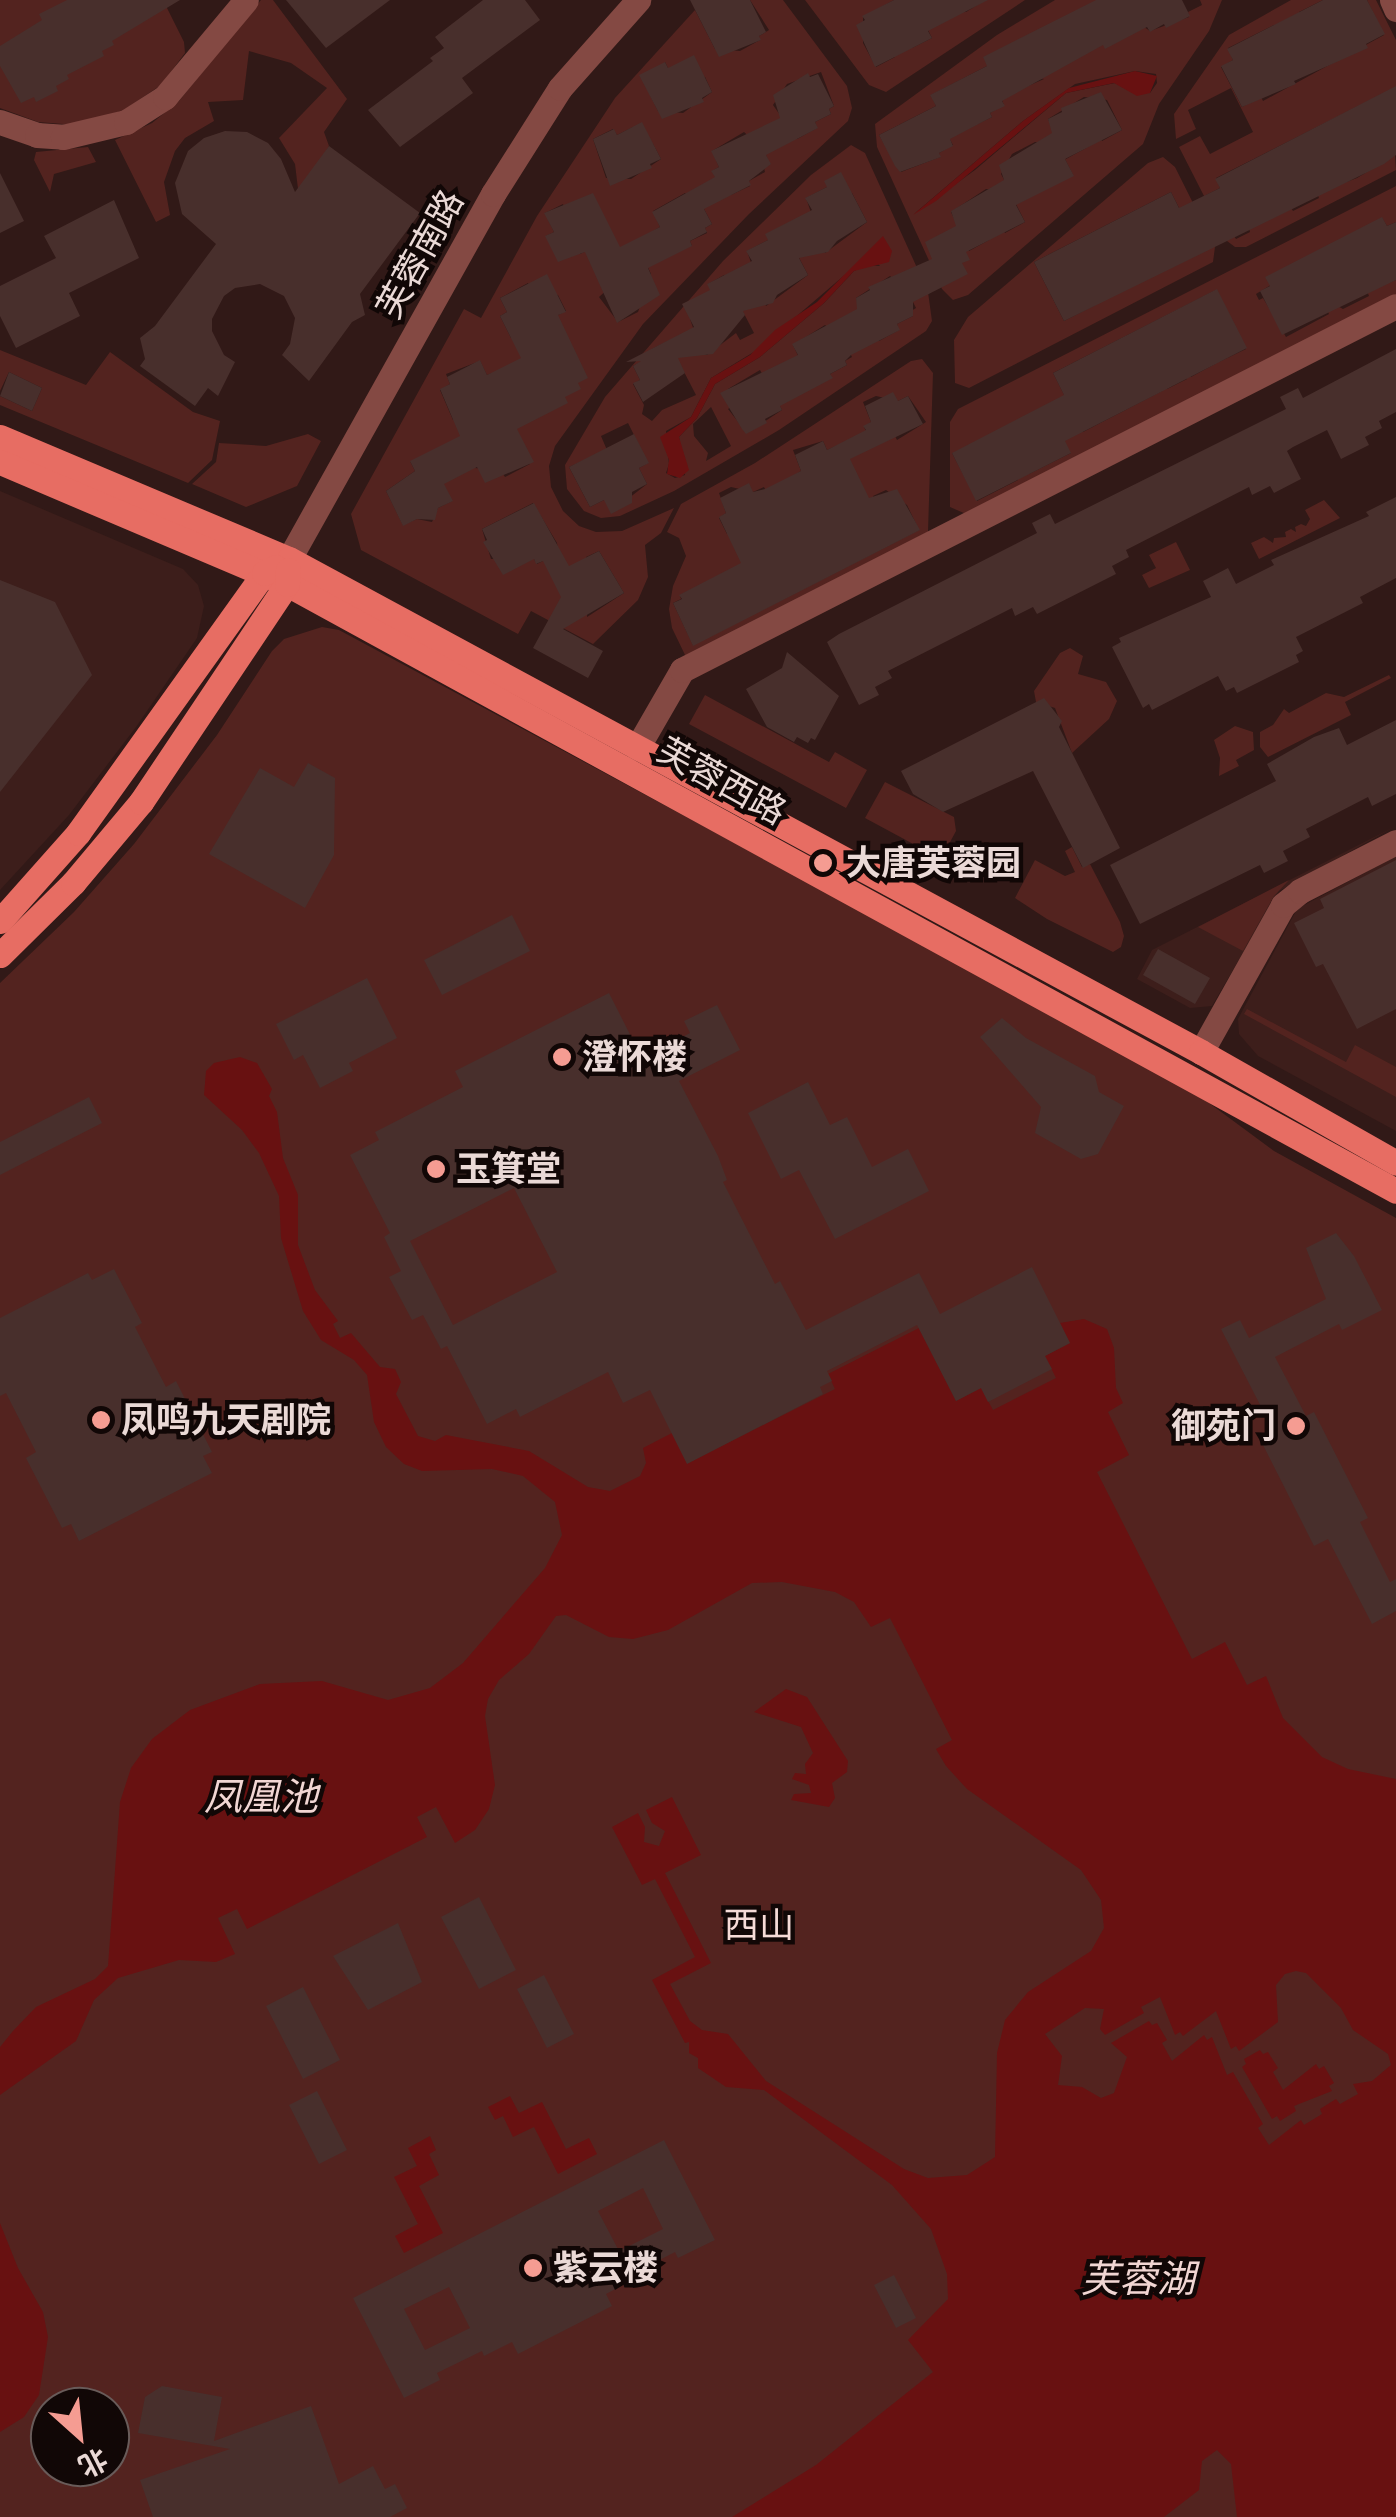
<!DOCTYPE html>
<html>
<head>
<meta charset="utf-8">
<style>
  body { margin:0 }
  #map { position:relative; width:1396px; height:2517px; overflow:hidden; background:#311917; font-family:"DejaVu Sans","Noto Sans SC",sans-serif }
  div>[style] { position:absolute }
  .built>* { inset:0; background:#3d1e1b }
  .green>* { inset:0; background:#53231f }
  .water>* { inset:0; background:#681111 }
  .building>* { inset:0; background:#482f2c }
  .minor>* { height:25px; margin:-12.5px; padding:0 12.5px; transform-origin:12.5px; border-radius:12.5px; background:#844943 }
  .major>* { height:25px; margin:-12.5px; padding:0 12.5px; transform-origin:12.5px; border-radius:12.5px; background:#e76d63 }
  .dots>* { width:28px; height:28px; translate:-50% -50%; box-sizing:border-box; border:5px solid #110706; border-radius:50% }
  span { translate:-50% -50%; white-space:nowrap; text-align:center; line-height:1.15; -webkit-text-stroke:9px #110706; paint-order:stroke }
  .street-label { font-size:35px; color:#ead9d6 }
  .poi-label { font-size:35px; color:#ead9d6; font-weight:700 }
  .left { translate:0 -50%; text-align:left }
  .right { translate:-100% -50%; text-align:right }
  .park-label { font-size:35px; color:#f6dbd7 }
  .water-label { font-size:38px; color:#f1d6d3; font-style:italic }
  .north { position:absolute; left:30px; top:2387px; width:100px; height:100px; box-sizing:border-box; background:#110706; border:2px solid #685b59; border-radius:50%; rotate:153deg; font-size:28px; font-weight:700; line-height:40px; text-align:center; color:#ead9d6 }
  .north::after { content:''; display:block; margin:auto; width:35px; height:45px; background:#f59c92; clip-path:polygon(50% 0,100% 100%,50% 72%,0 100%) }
</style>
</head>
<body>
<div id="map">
  <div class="built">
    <i style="clip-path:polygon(0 491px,183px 569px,198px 585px,204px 606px,197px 638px,136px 727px,69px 815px,0 890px)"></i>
    <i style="clip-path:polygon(1396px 826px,1279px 891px,1212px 1006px,1190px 1008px,1137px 979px,1152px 950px)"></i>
    <i style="clip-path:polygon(1396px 856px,1396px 1131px,1258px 1056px,1239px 1034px,1238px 1019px,1297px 909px)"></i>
  </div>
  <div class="green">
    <i style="clip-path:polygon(0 0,163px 0,184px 42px,185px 53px,161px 85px,124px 110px,75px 125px,38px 122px,0 108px)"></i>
    <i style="clip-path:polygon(261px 0,273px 0,347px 99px,324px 132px,329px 146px,299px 197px,295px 164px,279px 138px,327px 88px,291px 63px,249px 51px,243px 100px,208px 102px,214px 121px,185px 138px,175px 151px,164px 182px,170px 215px,156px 222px,115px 140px,152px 123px,179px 101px)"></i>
    <i style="clip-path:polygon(evenodd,750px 0,783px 0,847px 86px,852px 108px,848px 121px,749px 214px,643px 324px,555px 446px,549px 466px,551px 487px,563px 511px,579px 526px,596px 532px,622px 531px,674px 508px,661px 533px,645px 545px,648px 577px,638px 600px,593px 644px,531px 611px,518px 634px,361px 550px,351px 514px,464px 309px,481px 318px,537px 216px,615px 98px,695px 10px,715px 49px,740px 51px,760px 40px,759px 36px,769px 30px,750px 0,665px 62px,668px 68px,705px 77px,712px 92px,683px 113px,658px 111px,650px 95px,665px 62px,750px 0,821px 72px,834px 106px,829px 109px,831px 114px,815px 122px,817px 128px,797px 139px,773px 105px,787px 84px,821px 72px,750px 0,633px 127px,653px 144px,661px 159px,631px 179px,606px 178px,593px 139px,613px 129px,617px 135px,633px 127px,750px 0,744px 132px,763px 149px,770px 164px,764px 168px,765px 172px,749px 181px,750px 186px,731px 195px,712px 171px,719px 167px,712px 151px,744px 132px,750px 0,685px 193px,704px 209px,712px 224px,705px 228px,707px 233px,690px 241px,692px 246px,653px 231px,660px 227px,653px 211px,685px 193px,750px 0,563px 204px,564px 208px,599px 245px,580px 254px,546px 236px,554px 232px,545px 213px,563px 204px,750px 0,643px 257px,651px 274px,638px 312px,618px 322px,599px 297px,643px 257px,750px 0,528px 283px,533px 291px,558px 295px,566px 311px,511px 338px,500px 316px,507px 312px,500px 298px,528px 283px,750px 0,480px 361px,487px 375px,492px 373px,466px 413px,453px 420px,440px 390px,450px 384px,446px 374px,480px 361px,750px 0,515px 426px,530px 464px,505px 477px,501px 471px,475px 468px,515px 426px,750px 0,410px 461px,452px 501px,438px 508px,432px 522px,417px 519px,403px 525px,386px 491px,415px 471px,410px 461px,750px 0,533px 503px,557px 543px,558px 553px,537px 564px,532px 556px,491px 559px,482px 529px,533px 503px,750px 0,599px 551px,624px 593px,587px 617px,586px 557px,599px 551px)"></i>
    <i style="clip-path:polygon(805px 0,894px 0,863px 17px,863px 43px,876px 67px,895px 57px,890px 47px,907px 38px,912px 48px,932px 38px,920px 14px,966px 12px,985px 0,1025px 0,886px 92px,869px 85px)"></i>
    <i style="clip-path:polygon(evenodd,1055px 0,1104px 0,1150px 31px,1189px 17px,1188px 12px,1202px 5px,1200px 0,1222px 0,1209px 31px,1159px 104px,1143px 144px,968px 295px,953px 300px,942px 289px,877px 147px,875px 124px,997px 35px,1055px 0,987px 66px,1044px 79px,1001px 98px,1004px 105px,990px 113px,992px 117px,949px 138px,953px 145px,939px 153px,940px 157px,901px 172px,879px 135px,936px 106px,931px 95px,987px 66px,1055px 0,1135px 71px,1156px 74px,1157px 83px,1150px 93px,1133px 93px,1115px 83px,1066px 93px,975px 170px,914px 214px,1023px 121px,1075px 84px,1135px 71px,1055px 0,1084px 97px,1107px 100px,1122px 130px,1102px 141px,1093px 125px,1078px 133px,1086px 148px,1066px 159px,1048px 119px,1084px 97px,1055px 0,1035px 142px,1058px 145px,1073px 175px,1017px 204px,1001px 174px,1012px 154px,1035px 142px,1055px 0,986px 189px,1010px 192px,1025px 222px,1005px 233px,996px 217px,982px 225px,989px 240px,969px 251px,951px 212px,986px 189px)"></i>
    <i style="clip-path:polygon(1291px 0,1323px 0,1299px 12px,1305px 24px,1274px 25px,1228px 48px,1233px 60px,1221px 67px,1242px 107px,1261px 97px,1263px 101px,1384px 35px,1367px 0,1376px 0,1396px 40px,1396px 87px,1216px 178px,1220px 188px,1206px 195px,1236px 239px,1250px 232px,1249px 228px,1290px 206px,1293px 211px,1319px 198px,1317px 193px,1357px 178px,1395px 155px,1396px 170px,1246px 247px,1235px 247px,1227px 241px,1179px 147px,1200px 136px,1210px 154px,1253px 132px,1231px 88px,1188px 110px,1196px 129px,1176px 139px,1174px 114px,1229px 35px)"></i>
    <i style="clip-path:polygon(evenodd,851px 145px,865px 153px,928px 292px,932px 321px,926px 331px,779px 430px,674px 491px,620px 516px,601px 518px,584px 511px,567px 489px,565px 465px,605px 397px,723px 261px,811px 175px,851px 145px,827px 187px,852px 193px,867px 222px,825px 253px,806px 198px,827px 187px,851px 145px,768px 240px,793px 246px,808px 275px,766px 306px,747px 251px,768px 240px,851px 145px,868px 255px,880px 266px,867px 265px,854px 271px,824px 303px,760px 357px,715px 384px,697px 418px,679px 437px,685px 475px,675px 478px,666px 473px,669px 464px,666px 431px,691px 417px,711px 378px,757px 350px,868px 255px,851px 145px,724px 275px,754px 333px,740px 340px,736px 333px,707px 355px,702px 353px,690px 319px,711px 290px,708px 284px,724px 275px,851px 145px,890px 276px,908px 292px,916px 308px,911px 311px,913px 316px,897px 324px,899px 330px,879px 341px,864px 323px,856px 298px,890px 276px,851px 145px,825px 325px,844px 342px,852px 357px,845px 361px,847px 365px,830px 374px,832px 378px,800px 360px,793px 345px,825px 325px,851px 145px,668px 341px,696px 395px,662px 410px,652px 421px,642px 414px,644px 405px,633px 384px,640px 380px,633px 366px,654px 355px,652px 349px,668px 341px,851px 145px,760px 370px,782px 410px,747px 433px,728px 409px,735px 404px,728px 389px,760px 370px,851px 145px,711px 407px,731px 446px,706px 461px,708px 453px,694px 436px,693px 424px,711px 407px,851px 145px,628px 423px,648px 463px,639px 468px,647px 484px,629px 498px,604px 500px,590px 507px,569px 467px,607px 450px,601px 436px,628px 423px)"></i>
    <i style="clip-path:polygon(88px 147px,96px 162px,54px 174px,50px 192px,34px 160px,36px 152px)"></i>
    <i style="clip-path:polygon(evenodd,1163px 157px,1175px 167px,1215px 247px,1213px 262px,969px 388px,955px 383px,954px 340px,968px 317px,1148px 163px,1163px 157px,1171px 192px,1201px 251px,1064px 321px,1034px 262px,1171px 192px)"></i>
    <i style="clip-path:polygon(evenodd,1396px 186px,1396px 222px,1387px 226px,1382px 218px,1256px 294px,1259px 300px,1263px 298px,1286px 337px,1329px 314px,1321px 297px,1343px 309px,1369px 296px,1367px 291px,1396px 280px,1396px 296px,966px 514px,950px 507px,950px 422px,958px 409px,1396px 186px,1216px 290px,1246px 349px,1219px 362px,1210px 344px,1215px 364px,1191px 377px,1178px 360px,1187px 379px,1167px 389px,1158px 372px,1162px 391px,1083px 432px,1053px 373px,1216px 290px,1396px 186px,952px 453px,1071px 453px,1029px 474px,1011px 464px,1018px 480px,977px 501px,952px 453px)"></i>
    <i style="clip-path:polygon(0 350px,86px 385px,110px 352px,193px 412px,220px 421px,212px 460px,188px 483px,0 405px,0 396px,32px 411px,42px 388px,9px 372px,0 391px)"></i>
    <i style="clip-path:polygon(evenodd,922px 359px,933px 373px,928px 532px,686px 657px,672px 628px,669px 609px,673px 586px,686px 556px,679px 538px,667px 532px,681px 504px,755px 463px,911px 361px,922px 359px,876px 396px,898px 401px,908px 396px,926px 422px,897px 440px,895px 436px,872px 443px,864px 427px,871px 422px,863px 402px,876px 396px,922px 359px,823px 441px,827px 450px,838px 445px,801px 492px,793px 476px,801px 471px,793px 450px,823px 441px,922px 359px,731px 487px,753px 492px,764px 487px,770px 499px,727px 534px,719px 518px,726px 513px,719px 493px,731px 487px,922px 359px,886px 490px,907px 505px,919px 530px,693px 645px,673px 603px,681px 599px,680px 595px,875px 500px,873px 496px,886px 490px)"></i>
    <i style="clip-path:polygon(308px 434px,321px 441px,297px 486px,246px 507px,192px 484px,216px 462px,219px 443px,266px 446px)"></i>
    <i style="clip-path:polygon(1324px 500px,1340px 518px,1259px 559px,1251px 543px,1264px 537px,1273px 543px,1274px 538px,1286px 537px,1285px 532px,1291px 529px,1296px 532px,1295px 527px,1301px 524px,1306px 526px,1310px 519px,1305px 510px)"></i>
    <i style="clip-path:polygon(1176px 542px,1190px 570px,1149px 588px,1142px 575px,1156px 568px,1149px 555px)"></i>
    <i style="clip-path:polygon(evenodd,322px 627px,339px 630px,1186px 1086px,1274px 1151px,1396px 1218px,1396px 2517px,0 2517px,0 983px,74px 912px,134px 844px,217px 735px,272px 651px,284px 639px,322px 627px,50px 2407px,110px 2407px,110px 2467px,50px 2467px,50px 2407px)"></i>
    <i style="clip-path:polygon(1070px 648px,1083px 656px,1078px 674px,1106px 682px,1117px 701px,1109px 719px,1072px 753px,1055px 708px,1036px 702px,1034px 691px,1060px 653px)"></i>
    <i style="clip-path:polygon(1389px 675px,1391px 678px,1345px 702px,1351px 715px,1268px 757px,1260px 747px,1260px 732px,1273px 725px,1284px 709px,1289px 713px,1326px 693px,1344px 697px)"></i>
    <i style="clip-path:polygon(705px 695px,829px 762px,835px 752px,867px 770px,846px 808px,689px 724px)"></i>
    <i style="clip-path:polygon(1235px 726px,1253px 732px,1254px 750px,1236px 760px,1239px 766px,1219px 776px,1220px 758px,1214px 740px)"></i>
    <i style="clip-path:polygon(885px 782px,954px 817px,956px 831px,941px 859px,865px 818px)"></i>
    <i style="clip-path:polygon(1072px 847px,1082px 867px,1090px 864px,1120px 922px,1124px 936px,1121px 947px,1113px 952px,1047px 919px,1015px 898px,1035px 860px,1065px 876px,1075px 872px,1065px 851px)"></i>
    <i style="clip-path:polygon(1289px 880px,1274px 896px,1243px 951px,1198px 927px)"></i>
    <i style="clip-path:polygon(1247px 1009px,1346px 1062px,1355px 1045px,1396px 1067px,1396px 1097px,1244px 1014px)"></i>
  </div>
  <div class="water">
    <i style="clip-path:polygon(1135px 71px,1157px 76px,1150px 93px,1137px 96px,1114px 83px,1066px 93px,936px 201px,913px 215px,1023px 121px,1069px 88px)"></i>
    <i style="clip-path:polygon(883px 236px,892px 251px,889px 262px,854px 271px,824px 303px,760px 357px,715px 384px,697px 418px,679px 437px,689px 470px,680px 478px,667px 474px,669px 460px,660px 437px,691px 417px,711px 378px,750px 355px,775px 330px,817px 302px)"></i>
    <i style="clip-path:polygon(evenodd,240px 1057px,257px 1063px,272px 1089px,269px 1096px,277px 1112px,283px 1158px,298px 1195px,298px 1245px,315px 1290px,338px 1321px,333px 1324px,340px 1338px,351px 1333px,380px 1367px,395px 1369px,401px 1382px,396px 1394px,418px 1436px,435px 1441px,446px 1435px,529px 1451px,588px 1487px,610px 1491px,640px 1476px,646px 1463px,643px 1448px,672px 1433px,688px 1463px,835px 1389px,828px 1374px,919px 1328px,956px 1401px,981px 1388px,993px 1410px,1056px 1378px,1045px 1356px,1070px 1343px,1060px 1323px,1084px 1319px,1107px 1329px,1114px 1348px,1116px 1388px,1123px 1403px,1108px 1412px,1129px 1455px,1097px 1472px,1192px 1659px,1225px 1642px,1247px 1685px,1266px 1676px,1283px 1718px,1322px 1757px,1348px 1769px,1396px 1779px,1396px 2517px,1237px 2517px,1231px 2464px,1217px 2450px,1202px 2461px,1199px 2490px,1164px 2517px,732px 2517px,816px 2465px,933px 2372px,908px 2340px,948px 2299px,947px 2274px,931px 2229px,892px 2185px,764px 2090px,726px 2087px,698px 2068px,698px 2058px,689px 2053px,689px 2042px,685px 2043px,652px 1980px,695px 1957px,655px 1879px,642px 1885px,612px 1827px,638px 1813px,645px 1827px,644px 1842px,659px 1846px,665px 1831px,652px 1823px,646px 1810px,672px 1797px,701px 1855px,665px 1873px,711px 1963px,670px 1984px,690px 2021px,702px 2030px,728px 2034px,766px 2081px,904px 2169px,928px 2178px,967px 2175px,995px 2157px,997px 2053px,1005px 2020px,1028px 1992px,1091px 1951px,1104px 1928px,1101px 1900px,1081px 1870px,967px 1789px,946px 1766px,936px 1749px,952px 1740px,890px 1618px,871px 1627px,854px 1602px,835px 1592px,782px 1582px,752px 1583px,668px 1630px,633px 1639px,609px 1637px,566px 1615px,556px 1616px,529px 1654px,499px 1680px,488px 1699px,485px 1716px,495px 1785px,489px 1809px,475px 1830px,455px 1843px,436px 1807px,417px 1817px,427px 1837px,247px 1929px,237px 1909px,218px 1918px,235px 1954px,216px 1962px,179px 1960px,118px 1978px,94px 2000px,76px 2041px,0 2095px,0 2047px,13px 2031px,36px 2007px,95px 1979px,108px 1966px,120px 1802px,131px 1768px,152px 1739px,190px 1710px,260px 1684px,322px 1681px,388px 1700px,430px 1688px,463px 1663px,545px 1568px,562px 1535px,555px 1502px,523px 1476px,492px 1469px,422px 1471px,404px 1464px,386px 1447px,374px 1422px,367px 1375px,354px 1360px,321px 1340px,303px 1311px,281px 1238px,279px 1196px,259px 1153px,242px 1130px,204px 1095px,206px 1071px,214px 1063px,240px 1057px,1296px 1971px,1306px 1973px,1341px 2008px,1353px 2030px,1388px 2054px,1391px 2065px,1372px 2081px,1353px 2084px,1358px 2094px,1340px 2104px,1336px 2099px,1320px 2109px,1322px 2114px,1304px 2125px,1301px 2120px,1269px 2145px,1258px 2128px,1263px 2124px,1233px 2072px,1227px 2075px,1212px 2037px,1207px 2040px,1204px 2035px,1172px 2061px,1162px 2043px,1167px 2040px,1157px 2023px,1152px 2025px,1149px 2021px,1111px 2043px,1127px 2057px,1114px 2093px,1101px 2098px,1082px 2087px,1058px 2085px,1062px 2056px,1045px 2034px,1085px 2008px,1104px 2009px,1100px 2029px,1105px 2035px,1144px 2013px,1141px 2007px,1160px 1997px,1175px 2035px,1180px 2032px,1183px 2036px,1216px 2011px,1231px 2049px,1236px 2046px,1239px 2051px,1278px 2022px,1276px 1985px,1285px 1974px,1296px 1971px)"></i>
    <i style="clip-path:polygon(786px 1689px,807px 1697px,848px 1761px,847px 1772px,832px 1783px,835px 1798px,829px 1807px,791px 1800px,794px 1794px,811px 1793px,809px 1785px,792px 1779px,795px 1773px,806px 1774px,805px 1764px,813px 1753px,801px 1727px,754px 1712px)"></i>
    <i style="clip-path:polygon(1260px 2050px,1263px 2054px,1268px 2052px,1278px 2068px,1273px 2072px,1283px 2090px,1316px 2064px,1319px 2069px,1324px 2066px,1334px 2083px,1329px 2086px,1332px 2091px,1294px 2106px,1296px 2111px,1280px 2121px,1277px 2116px,1272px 2119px,1242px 2067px,1246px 2064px,1244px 2059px)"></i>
    <i style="clip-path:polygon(510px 2096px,519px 2113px,542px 2102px,566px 2149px,589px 2138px,597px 2154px,558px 2174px,534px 2127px,513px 2137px,503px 2116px,495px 2120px,488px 2107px)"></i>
    <i style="clip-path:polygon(430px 2136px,436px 2150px,429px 2154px,439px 2175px,419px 2186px,443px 2233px,404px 2253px,395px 2236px,418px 2224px,394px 2177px,417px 2166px,408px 2148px)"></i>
    <i style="clip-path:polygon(0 2223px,18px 2268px,43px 2312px,48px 2337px,39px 2395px,24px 2417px,0 2432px)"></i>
  </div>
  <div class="building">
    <i style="clip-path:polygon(67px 0,180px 0,112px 41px,114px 45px,102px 51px,104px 56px,67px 75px,69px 79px,56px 86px,58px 91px,36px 102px,34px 97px,21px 103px,0 66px,0 46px,42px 20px,39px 14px)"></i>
    <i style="clip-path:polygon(286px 0,390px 0,326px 48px)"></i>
    <i style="clip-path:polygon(483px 0,525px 0,540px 20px,462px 78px,473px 93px,400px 147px,368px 110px,433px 61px,430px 58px,444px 48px,435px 37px)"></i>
    <i style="clip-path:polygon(690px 0,750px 0,766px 32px,759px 36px,761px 40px,719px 57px)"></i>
    <i style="clip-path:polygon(894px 0,988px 0,928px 31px,932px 38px,875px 67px,856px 25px,865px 20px,862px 16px)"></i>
    <i style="clip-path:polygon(1096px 0,1182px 0,1190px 16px,1166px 28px,1164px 24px,1150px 32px,1147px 27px,1105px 49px,1103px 45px,1002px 101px,1005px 106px,990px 113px,992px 117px,950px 139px,953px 146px,939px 153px,941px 157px,900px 172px,895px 166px,879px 135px,936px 106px,930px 95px,987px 66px,983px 57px)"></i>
    <i style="clip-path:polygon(1323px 0,1367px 0,1385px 34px,1366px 44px,1368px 48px,1294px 81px,1296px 84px,1242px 107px,1221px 66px,1233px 60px,1227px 49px)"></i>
    <i style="clip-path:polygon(694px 55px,712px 92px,702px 98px,704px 102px,662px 119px,639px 75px,665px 62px,668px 68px)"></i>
    <i style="clip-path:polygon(808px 73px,810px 77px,818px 74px,834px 106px,829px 109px,831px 114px,815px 122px,818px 128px,766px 155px,771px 164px,749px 181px,751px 185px,704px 209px,712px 224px,705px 228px,707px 232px,690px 241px,692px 246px,648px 268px,660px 295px,617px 323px,585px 252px,558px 262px,545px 236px,554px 232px,544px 213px,593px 193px,620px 247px,660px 227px,652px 212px,715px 177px,711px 171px,719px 167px,711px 151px,780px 118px,773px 95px)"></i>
    <i style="clip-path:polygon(1396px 86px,1396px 155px,1384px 164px,1064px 321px,1034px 262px,1171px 192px,1179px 208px,1220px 188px,1215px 179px)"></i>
    <i style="clip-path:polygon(1101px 92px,1122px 130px,1065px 159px,1074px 176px,1016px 205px,1025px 222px,966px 252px,970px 260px,962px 263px,968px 274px,913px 302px,913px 316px,897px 324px,900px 330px,851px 355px,845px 361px,847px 365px,830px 374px,833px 378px,780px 406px,782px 410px,765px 419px,767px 423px,746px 434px,742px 429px,720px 393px,798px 355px,792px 344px,857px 309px,856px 298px,870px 290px,868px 287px,932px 259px,925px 242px,956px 226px,951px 211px,1004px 180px,999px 165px,1052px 133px,1048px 119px,1062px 112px,1061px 108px)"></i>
    <i style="clip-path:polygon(642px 122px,661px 159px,650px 164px,652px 168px,610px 186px,593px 139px,614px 129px,617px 135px)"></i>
    <i style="clip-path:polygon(225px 131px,247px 132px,268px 143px,281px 159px,295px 192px,329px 146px,420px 213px,360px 294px,365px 315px,352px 322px,309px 381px,282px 355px,290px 344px,295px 318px,284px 296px,260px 284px,235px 288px,224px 296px,212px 319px,212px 331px,224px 355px,235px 362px,218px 396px,208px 388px,195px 406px,140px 366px,145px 359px,140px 338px,155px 326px,216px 244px,182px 214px,175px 183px,188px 151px,204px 138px)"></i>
    <i style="clip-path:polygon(841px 172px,867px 222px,837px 241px,828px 252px,799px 258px,808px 275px,777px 295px,773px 303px,743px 311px,745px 315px,713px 354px,678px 358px,685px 373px,643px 402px,633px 383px,640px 380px,633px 366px,641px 361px,626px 362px,694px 327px,682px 304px,710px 290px,707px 284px,752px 261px,746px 251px,768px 240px,765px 234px,812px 210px,805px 198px,827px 187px,824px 181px)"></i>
    <i style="clip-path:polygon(0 173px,24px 221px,0 233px)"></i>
    <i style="clip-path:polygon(114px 200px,139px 258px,69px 293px,80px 316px,16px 348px,0 316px,0 286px,56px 258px,44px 236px)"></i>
    <i style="clip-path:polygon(1382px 217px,1387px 226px,1396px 222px,1396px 280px,1282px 335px,1260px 291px,1270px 286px,1265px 277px)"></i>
    <i style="clip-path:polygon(547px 274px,566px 312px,558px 315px,588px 378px,578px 383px,581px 389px,565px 397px,568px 403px,517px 429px,534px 462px,485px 483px,477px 467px,444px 484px,453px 501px,438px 508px,435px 520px,417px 519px,403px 526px,386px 491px,415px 471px,410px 461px,460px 436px,440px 389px,450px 384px,447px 377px,480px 360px,487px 375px,521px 358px,500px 316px,507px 312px,500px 298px)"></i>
    <i style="clip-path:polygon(1217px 289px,1247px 348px,1065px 441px,1071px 453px,976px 501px,952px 453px,1064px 395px,1053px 373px)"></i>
    <i style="clip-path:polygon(1396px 349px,1396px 412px,1379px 421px,1382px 428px,1365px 437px,1369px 445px,1341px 459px,1327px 430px,1293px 447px,1287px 451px,1301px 479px,1274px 493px,1270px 486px,1252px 495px,1249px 487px,1126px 550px,1129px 557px,1112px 566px,1116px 574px,1037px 614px,1033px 607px,1015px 616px,1012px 608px,888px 671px,892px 678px,875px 687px,879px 695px,859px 705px,827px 642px,839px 634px,1037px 533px,1032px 523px,1050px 514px,1055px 524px,1286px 409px,1280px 397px,1298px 388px,1303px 398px)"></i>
    <i style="clip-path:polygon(9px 372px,42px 388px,32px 411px,0 396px)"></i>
    <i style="clip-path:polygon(893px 392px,898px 401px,908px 396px,923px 424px,850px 459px,869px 498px,897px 489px,920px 530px,693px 646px,673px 603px,682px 599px,679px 595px,741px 563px,719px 517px,726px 513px,720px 498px,749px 483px,753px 492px,765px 489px,801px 471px,795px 455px,823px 441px,827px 450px,866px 430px,863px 426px,871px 422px,865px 406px)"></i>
    <i style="clip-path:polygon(634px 434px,649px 463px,639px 468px,647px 484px,632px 492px,632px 503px,611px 514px,604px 500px,590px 507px,569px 467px)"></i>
    <i style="clip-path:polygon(1396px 497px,1396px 578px,1360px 597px,1363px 603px,1296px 637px,1303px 651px,1296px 655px,1299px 662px,1237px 693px,1234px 687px,1226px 691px,1218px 676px,1152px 710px,1149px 704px,1143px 708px,1112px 647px,1121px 642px,1119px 638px,1211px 597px,1203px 581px,1228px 568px,1236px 584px,1274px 565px,1271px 560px,1369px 516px,1366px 512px)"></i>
    <i style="clip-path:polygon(534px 503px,569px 566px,599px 551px,624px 593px,563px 629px,603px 651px,588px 678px,533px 648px,561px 597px,543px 561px,536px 564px,534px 559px,503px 575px,483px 542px,487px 540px,482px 529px)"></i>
    <i style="clip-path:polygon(0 580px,55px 602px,92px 675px,0 792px)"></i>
    <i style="clip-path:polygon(787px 652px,839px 696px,815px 740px,811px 738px,808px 743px,797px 737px,794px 742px,767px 727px,746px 689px,782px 668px)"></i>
    <i style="clip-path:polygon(1044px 698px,1062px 721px,1059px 727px,1120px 848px,1083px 868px,1033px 771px,943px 812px,913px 794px,901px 771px)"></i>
    <i style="clip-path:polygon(1396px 720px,1396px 794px,1372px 806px,1368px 797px,1306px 829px,1310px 837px,1283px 851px,1288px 861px,1264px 873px,1260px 865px,1140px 924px,1110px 865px,1276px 781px,1267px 764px,1314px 737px,1339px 728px,1347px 745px)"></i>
    <i style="clip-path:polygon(308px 763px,335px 778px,334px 855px,305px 908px,209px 854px,260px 768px,294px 787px)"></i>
    <i style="clip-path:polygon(1396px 860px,1396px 1009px,1357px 1029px,1323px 964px,1316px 967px,1294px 923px,1324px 908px,1320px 899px)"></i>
    <i style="clip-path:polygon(512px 915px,530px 951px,442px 995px,424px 960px)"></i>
    <i style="clip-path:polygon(1158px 949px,1210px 978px,1195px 1004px,1143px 975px)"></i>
    <i style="clip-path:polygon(367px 978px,397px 1038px,349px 1063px,353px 1071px,320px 1088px,303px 1055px,294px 1060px,276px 1024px)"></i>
    <i style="clip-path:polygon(evenodd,609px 993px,642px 1058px,690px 1033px,684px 1021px,717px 1005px,740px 1050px,679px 1081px,718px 1156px,727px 1180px,723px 1182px,775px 1284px,780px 1281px,806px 1330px,919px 1273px,940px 1314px,1032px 1267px,1070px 1343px,1045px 1356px,1052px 1369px,988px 1402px,981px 1388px,956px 1401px,917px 1325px,827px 1371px,832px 1381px,820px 1387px,823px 1394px,687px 1464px,650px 1390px,623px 1403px,608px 1372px,520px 1417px,516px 1409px,487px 1424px,447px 1346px,441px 1349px,423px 1315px,412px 1320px,389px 1277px,401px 1271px,384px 1237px,390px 1233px,350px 1155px,379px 1140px,375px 1132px,463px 1087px,455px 1071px,609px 993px,514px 1188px,557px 1272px,453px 1325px,410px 1241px,514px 1188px)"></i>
    <i style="clip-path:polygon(1002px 1018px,1026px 1038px,1095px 1076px,1099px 1092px,1124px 1106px,1098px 1154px,1081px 1159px,1035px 1133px,1041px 1107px,980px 1037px)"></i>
    <i style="clip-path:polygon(808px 1082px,830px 1125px,847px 1117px,872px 1167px,908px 1149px,929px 1191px,835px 1239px,799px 1170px,781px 1179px,748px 1113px)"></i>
    <i style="clip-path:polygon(89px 1097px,102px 1123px,0 1175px,0 1142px)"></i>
    <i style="clip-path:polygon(1336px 1233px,1354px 1256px,1382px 1310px,1342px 1330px,1339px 1324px,1275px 1357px,1306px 1416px,1314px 1412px,1368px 1518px,1360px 1522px,1390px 1582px,1396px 1579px,1396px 1611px,1372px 1624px,1328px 1539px,1314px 1546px,1260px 1439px,1274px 1432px,1221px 1329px,1240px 1320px,1249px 1338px,1326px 1299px,1306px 1248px)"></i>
    <i style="clip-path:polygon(114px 1269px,142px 1323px,135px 1327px,166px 1387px,176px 1381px,212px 1452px,203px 1456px,212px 1473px,79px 1541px,71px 1524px,62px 1528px,26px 1458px,36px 1452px,6px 1393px,0 1396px,0 1318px,88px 1273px,92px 1280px)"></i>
    <i style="clip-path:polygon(479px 1897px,516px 1970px,479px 1989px,441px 1917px)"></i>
    <i style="clip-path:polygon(398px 1923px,422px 1982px,368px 2010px,333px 1956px)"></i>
    <i style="clip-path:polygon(544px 1975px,574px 2034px,547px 2048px,517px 1989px)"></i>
    <i style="clip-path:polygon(303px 1987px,340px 2060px,303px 2079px,266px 2006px)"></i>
    <i style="clip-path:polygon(317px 2091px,347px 2150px,319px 2164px,289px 2105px)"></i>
    <i style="clip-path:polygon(evenodd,664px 2140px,715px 2240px,678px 2258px,675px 2252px,631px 2275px,633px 2280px,606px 2294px,612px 2306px,518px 2354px,512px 2342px,484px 2356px,482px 2351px,437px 2373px,440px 2380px,404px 2398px,353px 2298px,664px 2140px,643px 2188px,663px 2229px,619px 2251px,598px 2211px,643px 2188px,664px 2140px,449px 2287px,470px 2328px,425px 2350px,404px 2309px,449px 2287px)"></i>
    <i style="clip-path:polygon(894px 2275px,916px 2318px,896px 2328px,874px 2285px)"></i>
    <i style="clip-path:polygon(162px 2386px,222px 2397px,214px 2441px,311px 2406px,339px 2484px,373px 2466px,385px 2489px,395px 2484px,407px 2508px,390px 2517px,153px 2517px,140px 2480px,230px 2449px,138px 2433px,145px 2397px)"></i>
  </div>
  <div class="minor">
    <i style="left:1392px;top:0;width:10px;rotate:66deg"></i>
    <i style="left:0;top:122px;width:39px;rotate:19deg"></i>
    <i style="left:37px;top:135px;width:26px;rotate:4deg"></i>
    <i style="left:63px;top:137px;width:65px;rotate:-13.4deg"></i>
    <i style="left:126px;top:122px;width:46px;rotate:-32.7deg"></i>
    <i style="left:165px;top:97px;width:126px;rotate:-50.1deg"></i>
    <i style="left:289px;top:559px;width:418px;rotate:-60.8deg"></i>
    <i style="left:493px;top:194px;width:125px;rotate:-57.7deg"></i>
    <i style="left:560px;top:88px;width:118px;rotate:-48.4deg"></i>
    <i style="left:637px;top:748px;width:90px;rotate:-60deg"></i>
    <i style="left:682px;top:670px;width:801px;rotate:-27.01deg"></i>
    <i style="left:1201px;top:1052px;width:168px;rotate:-60.8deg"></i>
    <i style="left:1283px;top:905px;width:22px;rotate:-39deg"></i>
    <i style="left:1300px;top:891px;width:108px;rotate:-27deg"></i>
  </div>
  <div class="major">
    <i style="left:0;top:437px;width:314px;rotate:22.9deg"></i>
    <i style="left:289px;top:559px;width:1037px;rotate:28.39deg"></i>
    <i style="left:1201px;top:1052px;width:224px;rotate:29.6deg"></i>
    <i style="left:0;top:462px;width:312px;rotate:23deg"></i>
    <i style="left:287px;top:584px;width:1264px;rotate:28.69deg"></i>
    <i style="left:0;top:921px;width:118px;rotate:-48.4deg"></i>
    <i style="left:78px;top:833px;width:320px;rotate:-54.4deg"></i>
    <i style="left:264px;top:573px;width:13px;rotate:-27deg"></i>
    <i style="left:0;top:955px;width:103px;rotate:-44.6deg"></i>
    <i style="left:73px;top:883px;width:106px;rotate:-50deg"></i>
    <i style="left:141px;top:802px;width:262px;rotate:-56.2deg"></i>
    <i style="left:287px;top:584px;width:14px;rotate:-86deg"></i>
  </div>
  <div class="dots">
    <i style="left:823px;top:863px;background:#f59c92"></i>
    <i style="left:562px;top:1057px;background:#f59c92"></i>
    <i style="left:436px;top:1169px;background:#f59c92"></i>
    <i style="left:101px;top:1420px;background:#f59c92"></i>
    <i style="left:1296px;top:1426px;background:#f59c92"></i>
    <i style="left:533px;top:2268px;background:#f59c92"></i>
  </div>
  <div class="street-label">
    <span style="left:420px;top:254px;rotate:-61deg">芙蓉南路</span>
    <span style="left:722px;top:781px;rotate:29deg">芙蓉西路</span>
  </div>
  <div class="poi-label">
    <span class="left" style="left:846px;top:863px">大唐芙蓉园</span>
    <span class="left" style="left:582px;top:1057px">澄怀楼</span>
    <span class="left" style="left:456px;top:1169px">玉箕堂</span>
    <span class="left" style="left:121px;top:1420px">凤鸣九天剧院</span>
    <span class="right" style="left:1276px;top:1426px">御苑门</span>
    <span class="left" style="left:553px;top:2268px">紫云楼</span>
  </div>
  <div class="park-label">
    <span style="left:759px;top:1925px">西山</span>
  </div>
  <div class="water-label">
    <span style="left:261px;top:1798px">凤凰池</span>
    <span style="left:1138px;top:2280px">芙蓉湖</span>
  </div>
  <div class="north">北</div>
</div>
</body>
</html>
